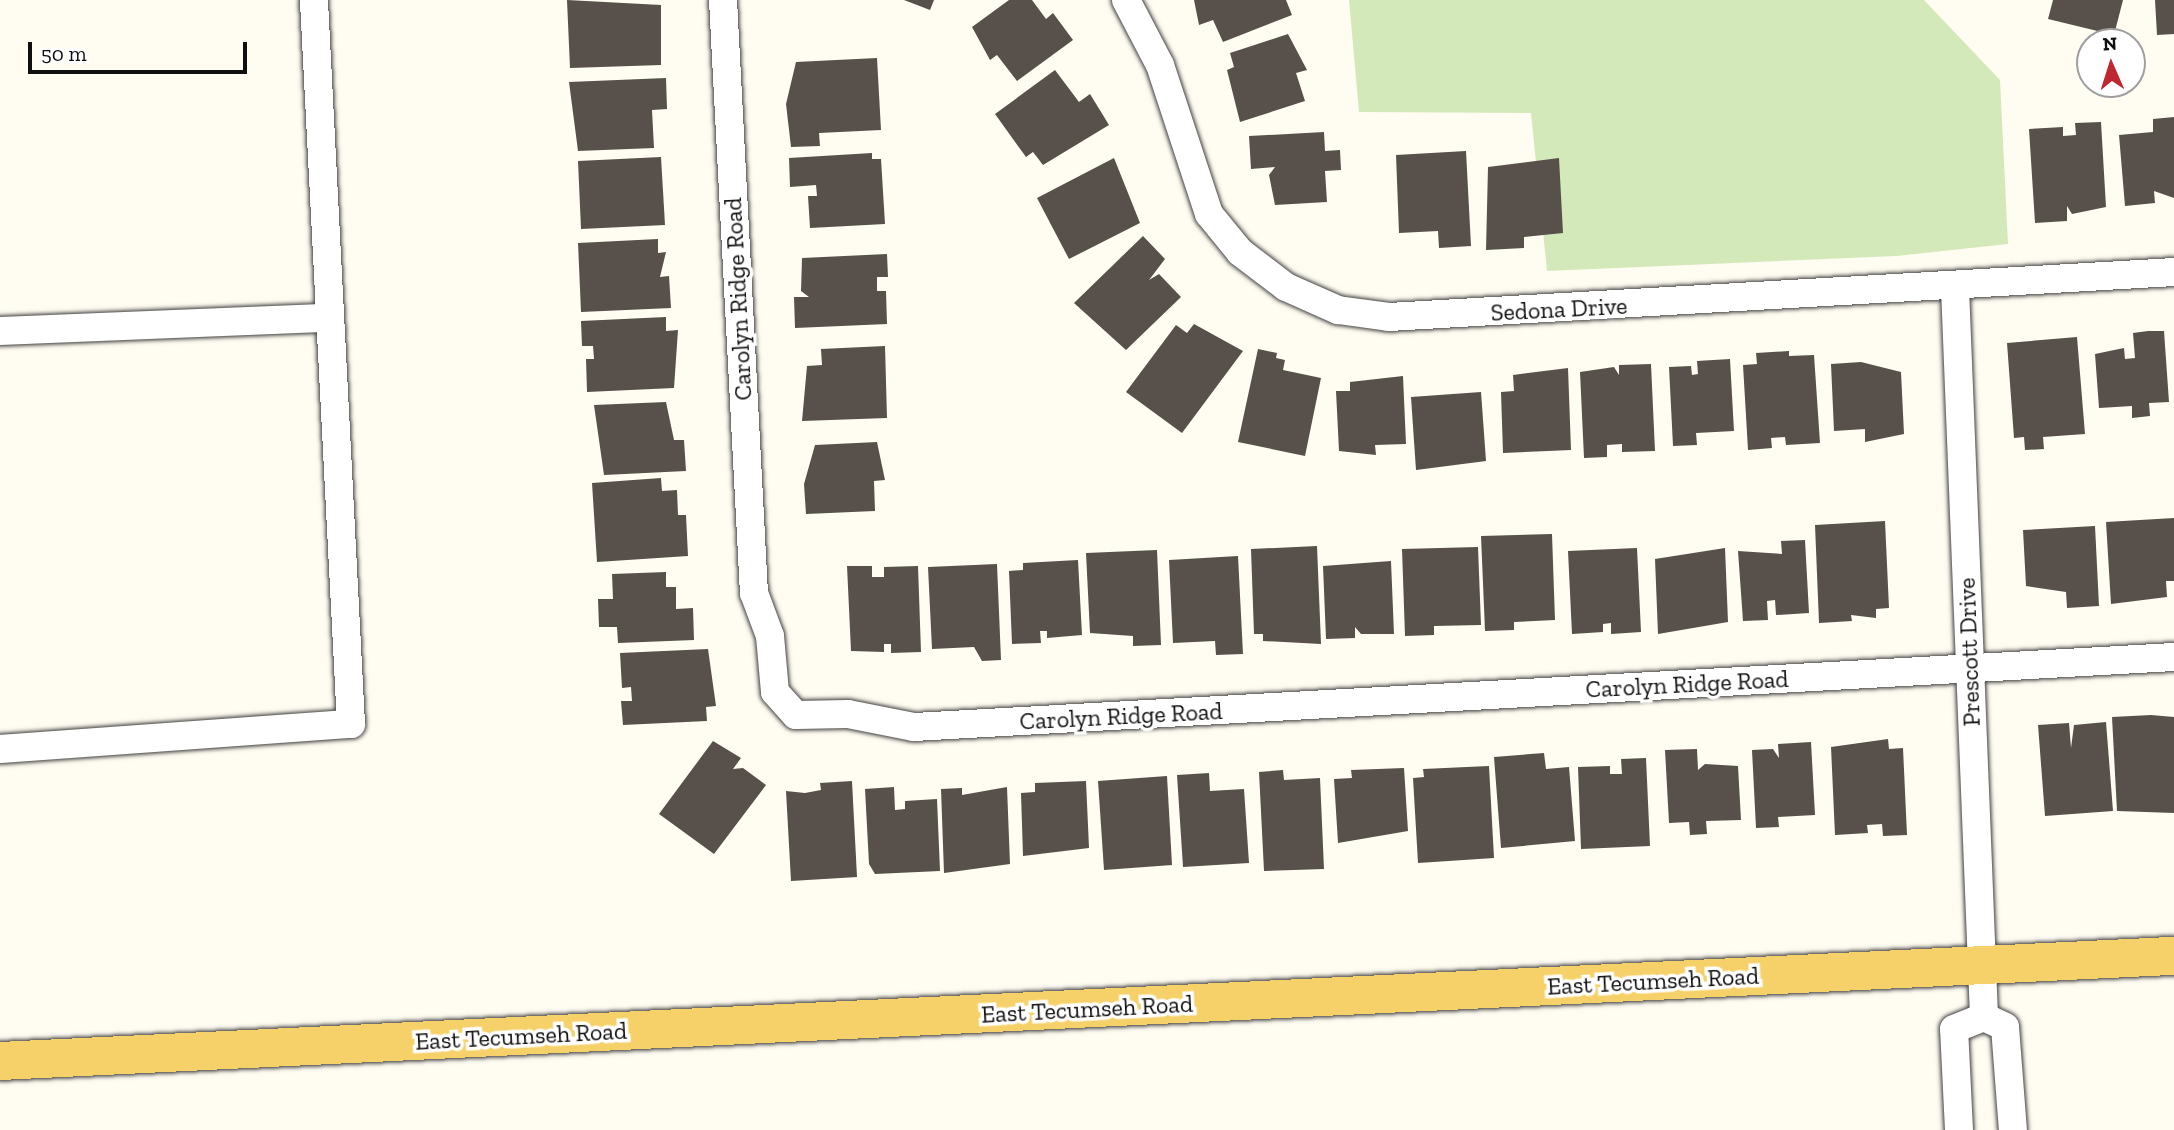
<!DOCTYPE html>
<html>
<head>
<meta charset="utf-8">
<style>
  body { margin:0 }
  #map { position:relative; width:2174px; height:1130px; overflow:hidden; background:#fffcf1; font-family:"Zilla Slab",serif }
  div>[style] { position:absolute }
  .green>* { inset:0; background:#d4e9ba }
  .building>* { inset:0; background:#57504b }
  .roads { filter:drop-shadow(0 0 2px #424242) drop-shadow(0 0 2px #424242) }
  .minor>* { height:28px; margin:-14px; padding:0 14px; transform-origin:14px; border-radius:14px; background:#fff }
  .primary>* { height:38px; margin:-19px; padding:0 19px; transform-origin:19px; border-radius:19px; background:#f6d169 }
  span { translate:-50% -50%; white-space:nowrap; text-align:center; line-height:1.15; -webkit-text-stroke:7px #fff; paint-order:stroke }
  .street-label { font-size:24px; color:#0f0f0f }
  .north { position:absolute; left:2076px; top:28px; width:70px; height:70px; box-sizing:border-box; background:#fff; border:2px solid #9f9f9f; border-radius:50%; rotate:357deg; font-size:19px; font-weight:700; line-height:28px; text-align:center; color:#0f0f0f }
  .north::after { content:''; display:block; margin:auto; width:24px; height:32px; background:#bd2833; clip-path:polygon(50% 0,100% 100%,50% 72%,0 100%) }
  .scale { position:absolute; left:28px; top:42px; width:219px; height:32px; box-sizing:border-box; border:4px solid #0f0f0f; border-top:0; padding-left:9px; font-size:21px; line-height:24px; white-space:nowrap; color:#0f0f0f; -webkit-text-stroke:5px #fff; paint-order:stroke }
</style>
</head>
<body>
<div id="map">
  <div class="green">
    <i style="clip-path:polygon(1349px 0,1924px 0,2000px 80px,2008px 244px,1896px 256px,1547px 271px,1531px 113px,1359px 112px)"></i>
  </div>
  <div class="building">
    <i style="clip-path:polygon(567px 0,661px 5px,661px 65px,570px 68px)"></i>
    <i style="clip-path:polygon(904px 0,934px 0,930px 10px)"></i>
    <i style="clip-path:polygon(1009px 0,1032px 0,1046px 19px,1053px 13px,1073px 40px,1017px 81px,997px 55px,990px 60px,972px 27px)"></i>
    <i style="clip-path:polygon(1194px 0,1286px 0,1292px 15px,1223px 42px,1213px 20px,1199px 25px)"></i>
    <i style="clip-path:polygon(2053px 0,2123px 0,2114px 35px,2048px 19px)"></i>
    <i style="clip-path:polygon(2155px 0,2174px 0,2174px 34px,2157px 35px)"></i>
    <i style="clip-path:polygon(1288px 34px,1307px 70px,1296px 73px,1305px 101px,1240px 122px,1227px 70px,1234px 67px,1230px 53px)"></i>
    <i style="clip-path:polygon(877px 58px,881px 130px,819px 133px,820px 146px,791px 147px,786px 104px,796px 62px)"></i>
    <i style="clip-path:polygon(1055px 70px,1079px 102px,1090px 94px,1109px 125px,1043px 165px,1033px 152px,1026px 157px,995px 114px)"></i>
    <i style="clip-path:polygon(666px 78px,667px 109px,652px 110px,654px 148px,578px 151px,569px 82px)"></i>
    <i style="clip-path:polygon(2174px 117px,2174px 198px,2154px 191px,2155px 203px,2125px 206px,2119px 135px,2153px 132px,2153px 119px)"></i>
    <i style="clip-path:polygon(2101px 122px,2106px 207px,2072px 214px,2067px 206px,2067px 221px,2035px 223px,2029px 129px,2063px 127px,2063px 136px,2076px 135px,2075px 123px)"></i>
    <i style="clip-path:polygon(1324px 132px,1325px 151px,1340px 150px,1341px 170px,1325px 171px,1327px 202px,1275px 205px,1269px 175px,1275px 167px,1251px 169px,1249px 136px)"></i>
    <i style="clip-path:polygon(1466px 151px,1471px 246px,1439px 248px,1438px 231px,1399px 233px,1396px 155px)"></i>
    <i style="clip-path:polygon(872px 153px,872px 159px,881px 159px,885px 224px,810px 228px,808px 196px,817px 196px,816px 185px,790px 187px,789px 158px)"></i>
    <i style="clip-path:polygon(661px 157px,665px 225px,581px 229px,578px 161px)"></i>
    <i style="clip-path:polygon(1114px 158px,1140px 223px,1069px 259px,1037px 198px)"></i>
    <i style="clip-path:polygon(1559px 158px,1563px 233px,1524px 237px,1524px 248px,1486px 250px,1488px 167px)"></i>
    <i style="clip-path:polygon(1143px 236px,1165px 259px,1149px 280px,1159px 274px,1181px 297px,1126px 350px,1074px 303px)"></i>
    <i style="clip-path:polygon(658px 239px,658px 253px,666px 252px,660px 277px,669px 276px,671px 308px,581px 312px,578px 243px)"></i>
    <i style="clip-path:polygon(887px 254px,888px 277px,877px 277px,877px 291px,886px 291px,887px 324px,795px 328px,794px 297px,809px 297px,801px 291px,802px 258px)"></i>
    <i style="clip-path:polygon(666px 317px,666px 331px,678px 330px,674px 388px,587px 392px,586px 359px,594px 359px,593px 346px,582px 346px,581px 321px)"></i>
    <i style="clip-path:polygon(1194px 324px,1243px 351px,1182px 433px,1126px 392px,1176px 325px,1187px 333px)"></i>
    <i style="clip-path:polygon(2148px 331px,2164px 331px,2169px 402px,2149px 403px,2150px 416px,2132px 418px,2132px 406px,2099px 408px,2095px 354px,2124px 348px,2125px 359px,2135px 358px,2133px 333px)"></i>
    <i style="clip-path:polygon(2077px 337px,2085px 434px,2043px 437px,2044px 449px,2025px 450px,2024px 437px,2014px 438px,2007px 343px)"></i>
    <i style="clip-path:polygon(885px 346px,887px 418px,802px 421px,807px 366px,822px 365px,821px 349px)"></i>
    <i style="clip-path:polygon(1258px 349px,1277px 353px,1276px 358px,1285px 360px,1283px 370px,1321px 378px,1305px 456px,1238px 442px)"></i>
    <i style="clip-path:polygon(1789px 351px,1789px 356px,1814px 355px,1820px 443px,1786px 445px,1785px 437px,1771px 438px,1772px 448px,1748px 450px,1743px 365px,1757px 364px,1756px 353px)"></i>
    <i style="clip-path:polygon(1730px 359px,1734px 431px,1696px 433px,1697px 445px,1673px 446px,1669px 367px,1691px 366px,1692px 375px,1698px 374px,1697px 361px)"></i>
    <i style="clip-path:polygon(1861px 362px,1901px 372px,1904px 434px,1865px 442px,1865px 429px,1834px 431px,1831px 364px)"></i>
    <i style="clip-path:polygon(1651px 364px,1655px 451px,1622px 452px,1622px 444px,1607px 445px,1607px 457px,1584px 458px,1580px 372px,1614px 367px,1619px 375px,1619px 365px)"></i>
    <i style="clip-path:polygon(1568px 368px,1571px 450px,1503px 453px,1501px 392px,1514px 391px,1513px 375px)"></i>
    <i style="clip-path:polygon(1403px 376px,1406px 444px,1375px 445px,1376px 455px,1339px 451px,1336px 391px,1350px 391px,1350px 382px)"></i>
    <i style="clip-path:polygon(1481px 392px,1486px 461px,1416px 470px,1411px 397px)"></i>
    <i style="clip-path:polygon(666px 402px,674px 440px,684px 440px,686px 471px,604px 475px,594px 405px)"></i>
    <i style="clip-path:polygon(877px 442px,885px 480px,874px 481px,875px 511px,806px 514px,804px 484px,815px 445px)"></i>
    <i style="clip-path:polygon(661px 478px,662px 491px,677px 490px,678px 515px,686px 515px,688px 556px,597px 562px,592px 483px)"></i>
    <i style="clip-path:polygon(2174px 518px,2174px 581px,2166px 581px,2167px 597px,2111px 604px,2106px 522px)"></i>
    <i style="clip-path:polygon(1885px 521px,1889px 608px,1876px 609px,1876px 618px,1851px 615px,1852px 621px,1819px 623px,1815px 525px)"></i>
    <i style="clip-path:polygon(2095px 526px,2099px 606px,2067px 608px,2066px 592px,2026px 586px,2023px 530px)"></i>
    <i style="clip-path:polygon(1552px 534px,1555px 620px,1514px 622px,1514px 630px,1485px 631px,1481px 536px)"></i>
    <i style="clip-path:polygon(1805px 540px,1809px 613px,1776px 615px,1775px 600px,1767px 601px,1768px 620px,1743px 621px,1738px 551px,1782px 554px,1781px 541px)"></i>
    <i style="clip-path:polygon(1317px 546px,1321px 644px,1263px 641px,1263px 634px,1254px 634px,1251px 549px)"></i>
    <i style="clip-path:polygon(1478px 547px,1481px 625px,1434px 626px,1434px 635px,1405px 636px,1402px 549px)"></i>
    <i style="clip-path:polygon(1637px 548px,1641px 632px,1611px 634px,1611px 623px,1603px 624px,1603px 632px,1572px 634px,1568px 551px)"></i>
    <i style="clip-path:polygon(1725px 548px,1728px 622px,1658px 634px,1655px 559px)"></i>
    <i style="clip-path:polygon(1157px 550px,1161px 645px,1133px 646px,1133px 636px,1090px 633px,1086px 553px)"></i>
    <i style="clip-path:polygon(1238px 556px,1243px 654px,1216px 655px,1215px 641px,1173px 643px,1169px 560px)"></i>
    <i style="clip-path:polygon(1078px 560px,1082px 635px,1047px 638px,1047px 631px,1040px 631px,1041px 643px,1012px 644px,1009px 571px,1023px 570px,1023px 563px)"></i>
    <i style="clip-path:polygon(1391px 561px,1394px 634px,1361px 634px,1355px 627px,1355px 638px,1326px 639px,1323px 566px)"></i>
    <i style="clip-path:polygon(997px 564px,1001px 660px,982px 661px,974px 647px,932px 649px,928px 567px)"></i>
    <i style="clip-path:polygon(847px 566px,872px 566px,872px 577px,884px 577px,884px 567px,918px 566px,921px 652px,891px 653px,891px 644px,884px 644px,884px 652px,851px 651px)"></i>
    <i style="clip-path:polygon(666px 572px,666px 587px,676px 587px,676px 609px,693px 608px,694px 640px,618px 643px,617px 627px,599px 627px,598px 599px,613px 599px,612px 574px)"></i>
    <i style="clip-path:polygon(708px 649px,716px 706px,706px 707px,707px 721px,623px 725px,621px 701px,632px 701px,631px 687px,622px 688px,620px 653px)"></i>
    <i style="clip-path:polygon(2151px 715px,2174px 717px,2174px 813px,2117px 811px,2112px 717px)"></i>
    <i style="clip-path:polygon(2106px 722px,2113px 811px,2045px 816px,2038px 725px,2069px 723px,2071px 748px,2074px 725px)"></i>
    <i style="clip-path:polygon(1888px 739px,1889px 749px,1903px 748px,1907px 835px,1883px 836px,1882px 824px,1867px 825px,1868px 833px,1835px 835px,1831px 747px)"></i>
    <i style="clip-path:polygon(713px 741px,741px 758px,733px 769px,743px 768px,766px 785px,714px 854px,659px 814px)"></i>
    <i style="clip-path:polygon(1811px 742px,1815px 815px,1778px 817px,1779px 827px,1756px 828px,1752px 750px,1773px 749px,1779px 758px,1778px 744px)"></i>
    <i style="clip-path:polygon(1697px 749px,1698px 770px,1705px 764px,1738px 766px,1741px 820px,1706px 821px,1707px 834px,1690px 835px,1689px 822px,1669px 823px,1665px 750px)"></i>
    <i style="clip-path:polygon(1544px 753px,1546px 769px,1569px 767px,1575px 841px,1501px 848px,1494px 757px)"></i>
    <i style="clip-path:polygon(1646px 758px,1650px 846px,1581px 849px,1578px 767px,1610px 766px,1610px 774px,1622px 774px,1621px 759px)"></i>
    <i style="clip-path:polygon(1489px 766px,1494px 858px,1418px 863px,1413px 778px,1424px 777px,1423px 769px)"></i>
    <i style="clip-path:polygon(1404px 768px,1408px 831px,1338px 843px,1334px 779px,1352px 778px,1351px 770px)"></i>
    <i style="clip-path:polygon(1283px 770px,1284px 780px,1320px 778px,1324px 869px,1264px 871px,1259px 772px)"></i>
    <i style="clip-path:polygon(1209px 773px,1210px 791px,1244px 789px,1249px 863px,1183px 867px,1177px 775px)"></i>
    <i style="clip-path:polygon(1167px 776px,1172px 865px,1104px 870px,1098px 781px)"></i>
    <i style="clip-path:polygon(852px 781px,857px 877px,791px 881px,786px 791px,805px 793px,821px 790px,820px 783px)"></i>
    <i style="clip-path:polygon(1086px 781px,1089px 848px,1023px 856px,1021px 793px,1035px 792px,1035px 783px)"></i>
    <i style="clip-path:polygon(894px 787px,895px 810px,905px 809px,905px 801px,937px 799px,940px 871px,875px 874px,869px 864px,865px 789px)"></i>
    <i style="clip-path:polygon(1007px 787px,1010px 864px,944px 873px,941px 789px,962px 788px,962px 795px)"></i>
  </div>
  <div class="roads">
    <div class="minor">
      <i style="left:723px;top:0;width:594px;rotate:87.01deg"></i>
      <i style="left:754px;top:593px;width:46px;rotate:69.6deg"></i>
      <i style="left:770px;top:636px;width:56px;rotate:84.9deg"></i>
      <i style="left:775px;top:692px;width:31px;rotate:48deg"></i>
      <i style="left:796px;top:715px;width:52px;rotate:-1.1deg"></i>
      <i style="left:848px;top:714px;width:67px;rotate:11.1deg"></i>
      <i style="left:914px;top:727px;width:1262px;rotate:-3.18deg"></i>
      <i style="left:1126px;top:0;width:73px;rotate:62.4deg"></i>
      <i style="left:1160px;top:65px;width:157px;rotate:71.8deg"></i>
      <i style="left:1209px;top:214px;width:49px;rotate:50.8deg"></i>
      <i style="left:1240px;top:252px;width:58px;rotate:37.3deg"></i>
      <i style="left:1286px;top:287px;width:57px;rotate:23.9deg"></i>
      <i style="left:1338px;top:310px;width:51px;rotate:7.8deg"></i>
      <i style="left:1389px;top:317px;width:786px;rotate:-3.28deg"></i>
      <i style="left:1955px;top:288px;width:730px;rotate:87.72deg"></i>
      <i style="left:0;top:331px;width:327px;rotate:-2.3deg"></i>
      <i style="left:0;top:749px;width:352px;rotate:-4.1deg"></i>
      <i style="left:351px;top:724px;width:725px;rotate:-92.93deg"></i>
      <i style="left:1959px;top:1130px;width:101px;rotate:-92.8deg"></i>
      <i style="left:1954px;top:1029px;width:32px;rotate:-22deg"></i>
      <i style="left:1984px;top:1017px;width:23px;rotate:25deg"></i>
      <i style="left:2005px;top:1027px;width:103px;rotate:85.6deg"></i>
    </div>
    <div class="primary">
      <i style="left:0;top:1061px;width:2177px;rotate:-2.77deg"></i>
    </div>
  </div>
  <div class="street-label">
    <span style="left:738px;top:299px;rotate:-93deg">Carolyn Ridge Road</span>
    <span style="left:1559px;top:309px;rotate:-3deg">Sedona Drive</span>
    <span style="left:1969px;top:652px;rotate:-92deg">Prescott Drive</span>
    <span style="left:1687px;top:684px;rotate:-3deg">Carolyn Ridge Road</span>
    <span style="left:1121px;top:716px;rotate:-3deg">Carolyn Ridge Road</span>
    <span style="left:1653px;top:981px;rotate:-3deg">East Tecumseh Road</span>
    <span style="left:1087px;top:1009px;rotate:-3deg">East Tecumseh Road</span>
    <span style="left:521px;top:1036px;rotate:-3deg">East Tecumseh Road</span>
  </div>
  <div class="north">N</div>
  <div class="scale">50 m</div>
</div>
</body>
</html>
